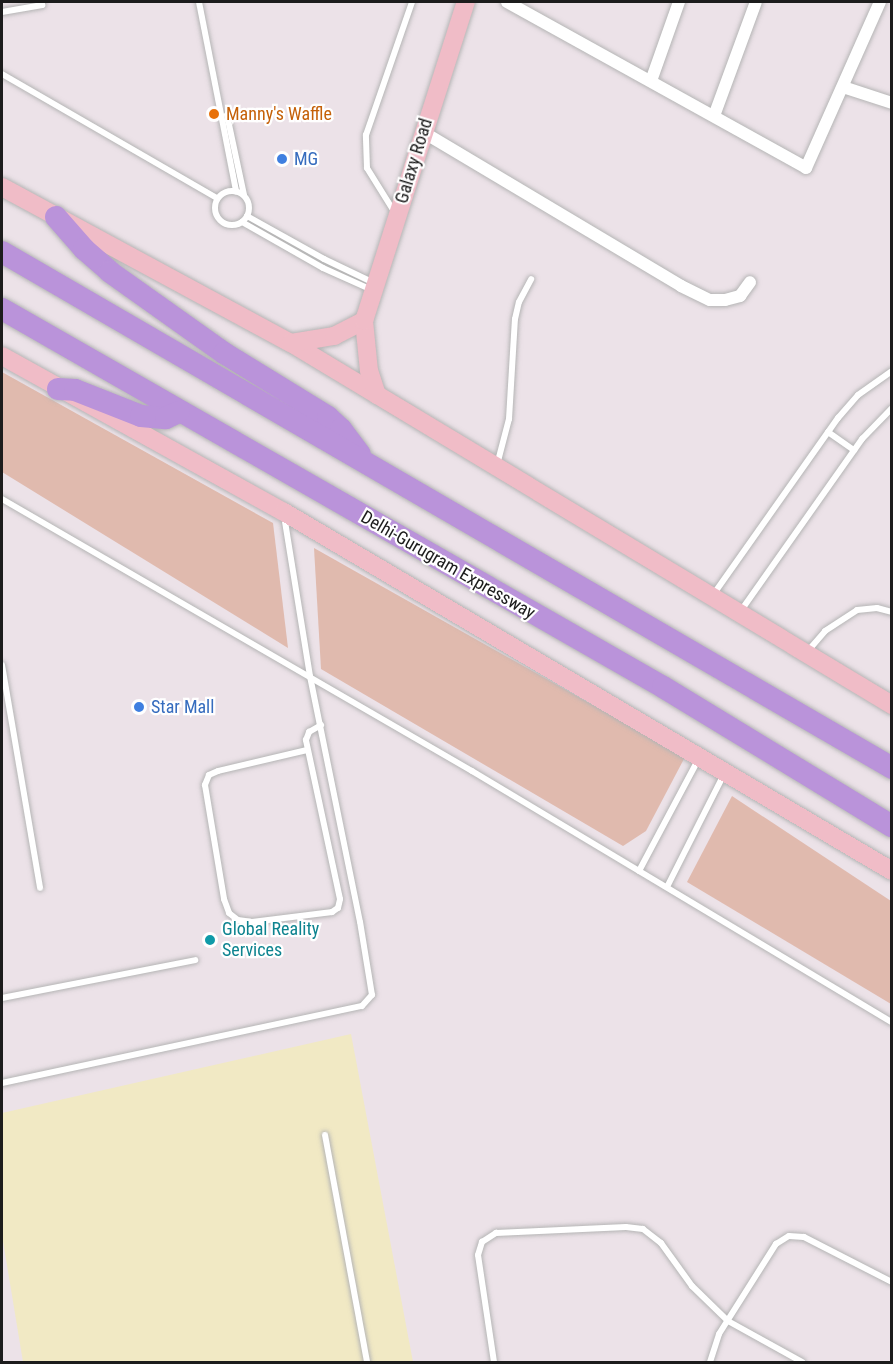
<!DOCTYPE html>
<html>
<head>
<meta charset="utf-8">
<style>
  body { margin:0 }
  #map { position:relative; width:893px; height:1364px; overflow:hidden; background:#ece2e8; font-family:"Roboto Condensed",sans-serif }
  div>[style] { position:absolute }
  .grass>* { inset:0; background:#e0baae }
  .park>* { inset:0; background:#f1e9c4 }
  .roads { filter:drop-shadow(0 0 2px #b5b5b5) drop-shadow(0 0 2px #b5b5b5) }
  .lane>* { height:6px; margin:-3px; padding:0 3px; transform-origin:3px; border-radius:3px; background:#fff }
  .lane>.ring { margin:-3px; padding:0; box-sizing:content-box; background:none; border:6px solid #fff; border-radius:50% }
  .street>* { height:12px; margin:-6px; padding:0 6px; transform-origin:6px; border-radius:6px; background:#fff }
  .secondary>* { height:18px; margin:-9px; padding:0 9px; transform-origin:9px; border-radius:9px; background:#f0bcc7 }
  .highway>* { height:22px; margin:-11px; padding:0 11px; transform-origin:11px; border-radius:11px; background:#ba93da }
  .dots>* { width:16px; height:16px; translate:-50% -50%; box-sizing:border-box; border:3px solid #fff; border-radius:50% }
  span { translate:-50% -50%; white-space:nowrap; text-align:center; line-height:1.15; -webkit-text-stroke:4.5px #fff; paint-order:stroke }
  .food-label { font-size:18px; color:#c56008 }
  .left { translate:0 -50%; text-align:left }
  .shop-label { font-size:18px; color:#366cbe }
  .street-label { font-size:18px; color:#1c1c1c }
  .culture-label { font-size:18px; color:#0d838f }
  .frame { position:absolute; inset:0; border:3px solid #1c1c1c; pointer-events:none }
</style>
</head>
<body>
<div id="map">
  <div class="grass">
    <i style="clip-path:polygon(2px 372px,273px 523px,288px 648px,2px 472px)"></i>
    <i style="clip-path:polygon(314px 548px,685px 757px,646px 831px,623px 846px,321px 669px)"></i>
    <i style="clip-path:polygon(732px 796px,891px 901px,891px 1004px,687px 882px)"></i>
  </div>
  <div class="park">
    <i style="clip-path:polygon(351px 1034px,413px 1362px,23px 1362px,2px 1235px,2px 1113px)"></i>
  </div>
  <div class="roads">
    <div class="lane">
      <i style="left:199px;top:2px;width:193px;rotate:78.9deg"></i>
      <i style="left:2px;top:12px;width:41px;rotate:-9.9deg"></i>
      <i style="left:42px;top:5px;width:3px;rotate:-90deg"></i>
      <i style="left:2px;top:74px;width:248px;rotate:30deg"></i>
      <i style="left:227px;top:115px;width:82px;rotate:78deg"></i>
      <i class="ring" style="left:215px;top:191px;width:28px;height:28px"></i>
      <i style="left:395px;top:213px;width:53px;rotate:-121.9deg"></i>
      <i style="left:367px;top:168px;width:33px;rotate:-92deg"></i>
      <i style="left:366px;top:135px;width:141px;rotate:-70.9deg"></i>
      <i style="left:247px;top:216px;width:88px;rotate:29.2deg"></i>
      <i style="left:324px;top:259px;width:55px;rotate:25.6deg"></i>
      <i style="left:242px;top:222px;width:93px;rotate:29.6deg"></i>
      <i style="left:323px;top:268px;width:54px;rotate:24.2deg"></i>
      <i style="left:828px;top:432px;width:32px;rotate:35deg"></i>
      <i style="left:497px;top:465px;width:48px;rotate:-75.4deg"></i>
      <i style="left:509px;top:419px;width:100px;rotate:-86.6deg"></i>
      <i style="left:515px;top:319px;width:17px;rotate:-77deg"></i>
      <i style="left:519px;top:302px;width:26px;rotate:-62deg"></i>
      <i style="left:2px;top:499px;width:543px;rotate:30.06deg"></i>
      <i style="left:472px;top:771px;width:489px;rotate:30.9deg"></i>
      <i style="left:713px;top:595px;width:217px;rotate:-54.8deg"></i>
      <i style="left:838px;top:418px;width:30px;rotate:-49deg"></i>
      <i style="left:858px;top:395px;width:42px;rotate:-35.2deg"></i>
      <i style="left:740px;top:612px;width:212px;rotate:-54.8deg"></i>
      <i style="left:862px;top:439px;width:43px;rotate:-45.9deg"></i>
      <i style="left:807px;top:652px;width:28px;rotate:-49deg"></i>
      <i style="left:825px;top:631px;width:38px;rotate:-33deg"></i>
      <i style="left:857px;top:610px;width:20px;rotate:-6deg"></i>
      <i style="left:877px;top:608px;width:16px;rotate:15deg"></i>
      <i style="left:2px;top:665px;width:226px;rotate:80.3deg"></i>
      <i style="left:307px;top:750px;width:91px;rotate:166.7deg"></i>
      <i style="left:218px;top:771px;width:10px;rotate:156deg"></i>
      <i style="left:209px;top:775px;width:11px;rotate:112deg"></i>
      <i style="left:205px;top:785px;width:116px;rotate:80.5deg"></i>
      <i style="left:224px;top:899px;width:15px;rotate:70deg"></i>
      <i style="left:229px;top:913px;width:11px;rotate:38deg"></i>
      <i style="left:238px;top:920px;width:14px;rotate:8deg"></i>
      <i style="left:252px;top:922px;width:81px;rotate:-7.1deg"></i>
      <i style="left:332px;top:912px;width:7px;rotate:-34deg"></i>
      <i style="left:338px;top:908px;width:9px;rotate:-77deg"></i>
      <i style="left:340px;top:899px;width:163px;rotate:-102.1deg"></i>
      <i style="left:306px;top:740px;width:9px;rotate:-69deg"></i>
      <i style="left:309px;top:732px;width:14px;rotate:-30deg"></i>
      <i style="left:639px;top:871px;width:126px;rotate:-62deg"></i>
      <i style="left:667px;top:887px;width:127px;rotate:-63.2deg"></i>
      <i style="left:2px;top:998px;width:197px;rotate:-11.1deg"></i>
      <i style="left:2px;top:1083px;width:368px;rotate:-12.1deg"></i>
      <i style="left:362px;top:1006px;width:15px;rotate:-48deg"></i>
      <i style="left:372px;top:995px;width:74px;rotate:-99.3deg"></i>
      <i style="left:360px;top:922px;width:251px;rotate:-101.5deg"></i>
      <i style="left:310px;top:676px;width:162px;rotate:-99.2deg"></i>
      <i style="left:325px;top:1135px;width:231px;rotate:79.5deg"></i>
      <i style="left:494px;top:1362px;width:108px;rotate:-98.5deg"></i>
      <i style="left:478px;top:1255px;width:14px;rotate:-73deg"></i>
      <i style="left:482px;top:1242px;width:17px;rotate:-33deg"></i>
      <i style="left:496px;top:1233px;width:130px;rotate:-2.6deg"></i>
      <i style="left:626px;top:1227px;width:17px;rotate:7deg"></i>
      <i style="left:643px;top:1229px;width:23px;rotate:38deg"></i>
      <i style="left:661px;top:1243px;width:53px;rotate:54.2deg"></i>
      <i style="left:692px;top:1286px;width:50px;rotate:44.2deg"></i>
      <i style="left:728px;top:1321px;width:85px;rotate:29deg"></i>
      <i style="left:710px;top:1362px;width:29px;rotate:-72deg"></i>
      <i style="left:719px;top:1334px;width:107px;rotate:-57.7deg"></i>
      <i style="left:776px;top:1244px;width:15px;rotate:-32deg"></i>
      <i style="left:789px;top:1236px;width:15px;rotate:4deg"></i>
      <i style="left:804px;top:1237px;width:99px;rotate:27.1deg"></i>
    </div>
    <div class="street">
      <i style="left:507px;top:2px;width:342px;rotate:29deg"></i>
      <i style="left:806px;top:168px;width:182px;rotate:-66deg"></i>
      <i style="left:651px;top:81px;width:84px;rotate:-70.5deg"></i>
      <i style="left:843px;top:87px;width:52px;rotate:18.1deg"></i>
      <i style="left:714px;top:116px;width:121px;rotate:-69.8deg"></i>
      <i style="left:423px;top:132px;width:300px;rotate:30.8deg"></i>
      <i style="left:681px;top:286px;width:32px;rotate:26deg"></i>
      <i style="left:710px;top:300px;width:15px"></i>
      <i style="left:725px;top:300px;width:16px;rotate:-15deg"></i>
      <i style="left:740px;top:296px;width:17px;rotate:-54deg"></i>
    </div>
    <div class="secondary">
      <i style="left:2px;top:187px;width:328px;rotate:28.4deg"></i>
      <i style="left:291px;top:343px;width:702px;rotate:31.06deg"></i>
      <i style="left:291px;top:343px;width:44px;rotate:-9.2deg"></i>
      <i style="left:334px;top:336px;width:34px;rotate:-27deg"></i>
      <i style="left:2px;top:356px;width:322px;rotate:29deg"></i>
      <i style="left:284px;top:512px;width:706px;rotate:30.56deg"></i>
      <i style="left:377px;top:395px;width:25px;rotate:-108deg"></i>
      <i style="left:369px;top:371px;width:50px;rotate:-95.7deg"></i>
      <i style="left:364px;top:321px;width:335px;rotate:-72.3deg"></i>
    </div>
    <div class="highway">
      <i style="left:56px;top:217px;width:43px;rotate:48.8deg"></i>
      <i style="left:84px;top:249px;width:35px;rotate:41deg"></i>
      <i style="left:110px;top:272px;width:140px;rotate:35.4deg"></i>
      <i style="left:224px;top:353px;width:122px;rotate:31.6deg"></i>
      <i style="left:328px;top:417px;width:18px;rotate:43deg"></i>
      <i style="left:341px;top:429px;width:31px;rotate:53deg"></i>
      <i style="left:2px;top:252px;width:1029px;rotate:30.1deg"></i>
      <i style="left:2px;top:309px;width:761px;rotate:29.76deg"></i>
      <i style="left:663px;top:687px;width:268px;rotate:31.3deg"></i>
      <i style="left:58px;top:389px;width:17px;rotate:3deg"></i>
      <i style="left:75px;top:390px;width:71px;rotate:21.5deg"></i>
      <i style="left:141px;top:416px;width:25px;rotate:5deg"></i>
      <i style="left:166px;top:418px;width:14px;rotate:-25deg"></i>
    </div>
  </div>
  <div class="dots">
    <i style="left:214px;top:114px;background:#e8710a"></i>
    <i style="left:282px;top:159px;background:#3f7fe0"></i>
    <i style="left:139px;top:707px;background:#3f7fe0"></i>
    <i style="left:210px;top:940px;background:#0f9aa8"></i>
  </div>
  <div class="food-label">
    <span class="left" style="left:226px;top:114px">Manny's Waffle</span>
  </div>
  <div class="shop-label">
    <span class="left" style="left:294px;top:159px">MG</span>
    <span class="left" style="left:151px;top:707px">Star Mall</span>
  </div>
  <div class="street-label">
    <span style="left:414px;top:161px;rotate:-73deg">Galaxy Road</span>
    <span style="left:448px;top:565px;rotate:30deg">Delhi-Gurugram Expressway</span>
  </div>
  <div class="culture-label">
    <span class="left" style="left:222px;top:940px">Global Reality<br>Services</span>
  </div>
  <div class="frame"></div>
</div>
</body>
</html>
